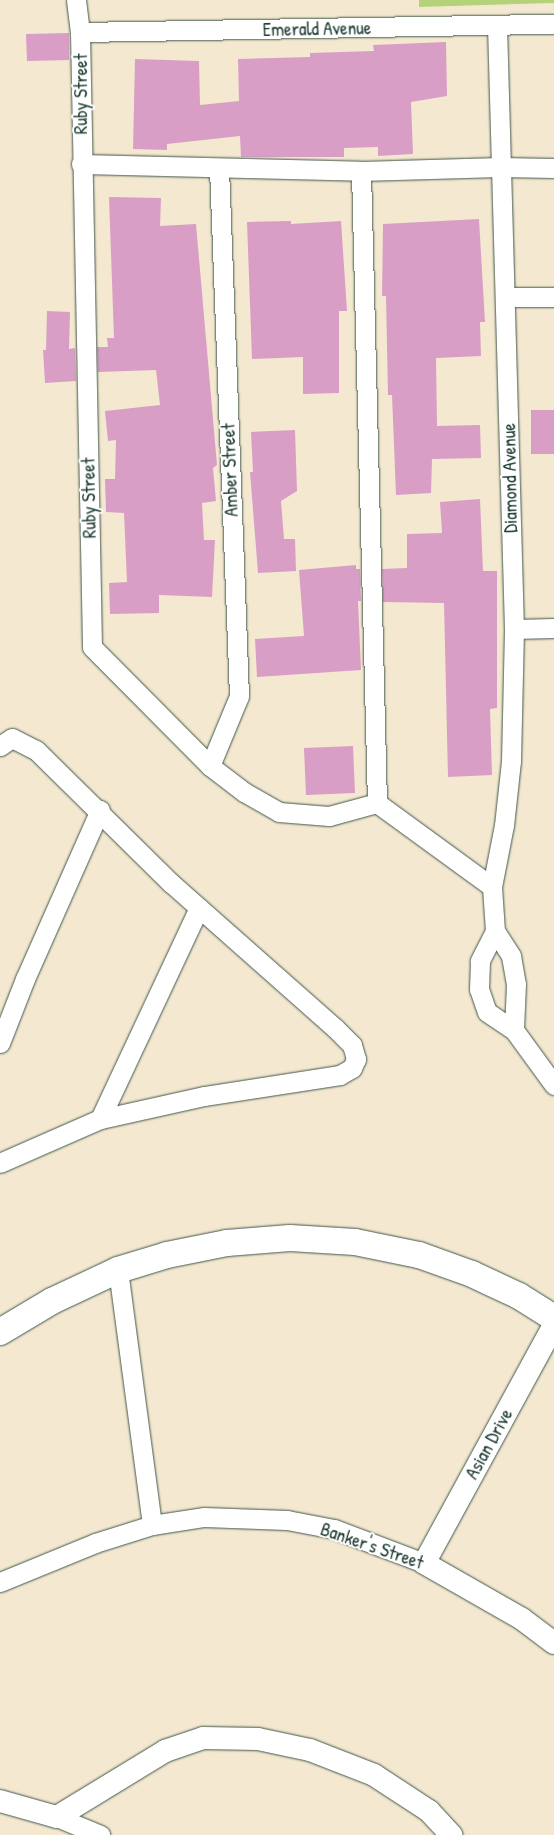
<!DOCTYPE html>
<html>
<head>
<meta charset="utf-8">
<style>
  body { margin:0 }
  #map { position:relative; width:554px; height:1835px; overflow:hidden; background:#f4e8d0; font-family:"Patrick Hand",sans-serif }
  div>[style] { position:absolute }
  .green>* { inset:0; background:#b3d279 }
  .building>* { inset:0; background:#d99ec6 }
  .roads { filter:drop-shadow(0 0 1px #3f574b) drop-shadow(0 0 1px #3f574b) }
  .minor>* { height:19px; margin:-9.5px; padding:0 9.5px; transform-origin:9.5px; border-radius:9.5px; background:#fff }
  .tertiary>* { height:22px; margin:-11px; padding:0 11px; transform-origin:11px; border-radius:11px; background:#fff }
  .secondary>* { height:26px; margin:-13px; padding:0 13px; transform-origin:13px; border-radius:13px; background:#fff }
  span { translate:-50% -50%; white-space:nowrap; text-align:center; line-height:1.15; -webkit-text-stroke:4px #fff; paint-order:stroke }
  .street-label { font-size:19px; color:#1f3d34 }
</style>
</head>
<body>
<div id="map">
  <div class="green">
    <i style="clip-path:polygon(419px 0,554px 0,554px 3px,419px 7px)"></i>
  </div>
  <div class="building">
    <i style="clip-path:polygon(69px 33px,69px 60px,27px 61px,26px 34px)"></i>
    <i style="clip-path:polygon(446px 42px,447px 96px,411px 102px,413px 154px,378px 156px,378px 147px,344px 148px,344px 157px,241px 157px,240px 136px,167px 144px,167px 150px,133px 149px,135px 59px,199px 61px,200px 105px,239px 101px,238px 59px,310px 57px,310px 53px,374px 51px,373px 45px)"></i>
    <i style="clip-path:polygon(109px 197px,161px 198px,160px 226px,196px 224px,217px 465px,213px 468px,216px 501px,202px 503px,204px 540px,215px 540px,212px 597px,159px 595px,159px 613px,110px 614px,109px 583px,127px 582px,124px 513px,106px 512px,105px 479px,115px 479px,116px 440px,108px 441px,105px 411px,160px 405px,156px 370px,98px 372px,97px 347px,108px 347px,107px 338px,114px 338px)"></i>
    <i style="clip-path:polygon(479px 219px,485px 322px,480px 322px,481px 356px,436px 358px,437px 426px,480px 425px,481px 458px,432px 459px,431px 493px,396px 495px,392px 395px,388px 395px,386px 296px,382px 296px,383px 224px)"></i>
    <i style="clip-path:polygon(291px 221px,291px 224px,341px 221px,347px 311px,339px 311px,339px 393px,303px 394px,303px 357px,252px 359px,247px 222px)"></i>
    <i style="clip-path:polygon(47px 311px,70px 312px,69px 349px,75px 348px,76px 381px,45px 383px,43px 350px,46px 350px)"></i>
    <i style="clip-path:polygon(531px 410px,554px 410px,554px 454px,531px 454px)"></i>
    <i style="clip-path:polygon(295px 430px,297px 491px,281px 501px,284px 539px,295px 539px,296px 571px,258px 573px,250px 472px,253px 472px,251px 432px)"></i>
    <i style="clip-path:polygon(480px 499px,483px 571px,497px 571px,497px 708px,490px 709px,492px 775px,448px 777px,444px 603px,383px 602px,382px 569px,407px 568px,407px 534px,442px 533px,440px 502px)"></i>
    <i style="clip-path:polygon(356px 565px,356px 569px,360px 569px,361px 601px,358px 601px,361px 670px,257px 677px,255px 639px,304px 636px,299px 570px)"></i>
    <i style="clip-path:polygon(353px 746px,355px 793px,306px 795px,304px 748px)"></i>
  </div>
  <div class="roads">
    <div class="minor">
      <i style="left:76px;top:0;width:32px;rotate:83deg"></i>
      <i style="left:80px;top:32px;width:615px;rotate:88.88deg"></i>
      <i style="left:92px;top:647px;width:168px;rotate:45.2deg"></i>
      <i style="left:210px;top:766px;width:43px;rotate:37.4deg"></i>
      <i style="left:244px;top:792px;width:40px;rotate:29.7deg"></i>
      <i style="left:279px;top:812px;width:50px;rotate:4.6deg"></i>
      <i style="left:329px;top:816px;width:50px;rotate:-15.2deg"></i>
      <i style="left:497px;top:25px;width:604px;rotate:88.39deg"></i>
      <i style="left:514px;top:629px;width:132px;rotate:91.3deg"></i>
      <i style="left:511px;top:761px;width:64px;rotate:96.2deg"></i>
      <i style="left:504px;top:825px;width:63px;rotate:101deg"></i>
      <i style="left:492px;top:887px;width:44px;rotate:86.1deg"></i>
      <i style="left:495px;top:931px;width:30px;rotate:57deg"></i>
      <i style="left:511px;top:956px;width:28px;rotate:80deg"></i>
      <i style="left:516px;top:984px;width:46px;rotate:92.5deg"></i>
      <i style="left:80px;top:32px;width:474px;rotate:-1deg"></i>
      <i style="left:81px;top:164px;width:280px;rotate:1.4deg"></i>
      <i style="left:361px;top:171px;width:139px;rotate:-1.6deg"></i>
      <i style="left:500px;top:167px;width:54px;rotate:1.1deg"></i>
      <i style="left:361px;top:171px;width:632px;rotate:88.55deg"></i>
      <i style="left:377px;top:803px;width:142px;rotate:36.1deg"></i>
      <i style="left:506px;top:297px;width:48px"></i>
      <i style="left:514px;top:629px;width:40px;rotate:-1.4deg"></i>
      <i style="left:0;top:746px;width:14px;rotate:-34deg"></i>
      <i style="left:12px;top:738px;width:27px;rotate:27deg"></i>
      <i style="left:36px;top:750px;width:190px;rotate:44.6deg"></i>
      <i style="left:171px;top:883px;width:219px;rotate:41.5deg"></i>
      <i style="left:335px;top:1028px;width:24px;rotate:45deg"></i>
      <i style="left:352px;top:1045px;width:15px;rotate:74deg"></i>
      <i style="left:356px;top:1059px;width:10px;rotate:114deg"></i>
      <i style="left:352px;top:1068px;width:14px;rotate:150deg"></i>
      <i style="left:340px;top:1075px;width:138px;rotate:171.2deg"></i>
      <i style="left:204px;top:1096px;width:107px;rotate:167.5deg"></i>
      <i style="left:100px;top:1119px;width:109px;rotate:156.3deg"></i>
      <i style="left:210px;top:766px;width:76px;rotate:-67.5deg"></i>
      <i style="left:239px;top:696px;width:527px;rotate:-92.17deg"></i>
      <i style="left:495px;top:931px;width:34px;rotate:117deg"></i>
      <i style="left:480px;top:961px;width:28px;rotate:92deg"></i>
      <i style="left:479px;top:989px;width:24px;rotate:71deg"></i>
      <i style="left:487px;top:1012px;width:32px;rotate:34deg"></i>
      <i style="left:514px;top:1030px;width:68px;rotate:54deg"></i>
      <i style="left:0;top:1043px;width:69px;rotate:-68.7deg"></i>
      <i style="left:25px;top:979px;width:185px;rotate:-66.1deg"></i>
      <i style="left:100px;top:1119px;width:233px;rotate:-64.9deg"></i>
      <i style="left:118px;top:1270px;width:257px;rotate:82.4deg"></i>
      <i style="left:0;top:1582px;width:103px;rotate:-22.3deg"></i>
      <i style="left:95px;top:1543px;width:60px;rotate:-17.5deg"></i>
      <i style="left:152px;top:1525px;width:53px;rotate:-8.7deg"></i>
      <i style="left:204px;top:1517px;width:83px;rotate:2.1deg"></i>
      <i style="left:287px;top:1520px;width:48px;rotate:10.8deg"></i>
      <i style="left:334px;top:1529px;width:96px;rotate:20.7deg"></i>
      <i style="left:57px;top:1817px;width:47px;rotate:22.7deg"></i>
    </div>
    <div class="tertiary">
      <i style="left:554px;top:1325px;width:271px;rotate:118.6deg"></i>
      <i style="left:424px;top:1563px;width:113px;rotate:29.7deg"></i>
      <i style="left:522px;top:1619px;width:40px;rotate:37deg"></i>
      <i style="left:0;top:1801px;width:59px;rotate:15.7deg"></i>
      <i style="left:57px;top:1817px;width:127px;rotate:-31.4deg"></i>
      <i style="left:165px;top:1751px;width:40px;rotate:-18.9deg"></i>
      <i style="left:203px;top:1738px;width:55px;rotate:1deg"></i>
      <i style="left:258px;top:1739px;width:53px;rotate:11.9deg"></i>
      <i style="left:310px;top:1750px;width:69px;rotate:21.3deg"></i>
      <i style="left:374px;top:1775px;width:66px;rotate:33.2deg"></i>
      <i style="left:429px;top:1811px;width:33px;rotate:47deg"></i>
    </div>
    <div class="secondary">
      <i style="left:0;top:1332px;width:61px;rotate:-30.8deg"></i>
      <i style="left:52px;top:1301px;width:73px;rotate:-25.2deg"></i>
      <i style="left:118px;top:1270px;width:51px;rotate:-17deg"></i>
      <i style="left:167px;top:1255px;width:61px;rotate:-11.3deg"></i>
      <i style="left:227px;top:1243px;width:63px;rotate:-4.5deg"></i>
      <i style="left:290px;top:1238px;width:65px;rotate:3.5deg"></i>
      <i style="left:355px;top:1242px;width:65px;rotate:11.5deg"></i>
      <i style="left:419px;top:1255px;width:56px;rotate:19.7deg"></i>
      <i style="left:472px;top:1274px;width:52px;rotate:25.1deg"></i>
      <i style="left:519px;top:1296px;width:41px;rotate:32.2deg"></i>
    </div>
  </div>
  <div class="street-label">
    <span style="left:317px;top:29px;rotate:-1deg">Emerald Avenue</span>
    <span style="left:81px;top:94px;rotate:-90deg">Ruby Street</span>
    <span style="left:230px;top:470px;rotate:-92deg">Amber Street</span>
    <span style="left:510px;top:478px;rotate:-91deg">Diamond Avenue</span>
    <span style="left:89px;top:498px;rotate:-91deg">Ruby Street</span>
    <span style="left:489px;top:1444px;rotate:-61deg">Asian Drive</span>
    <span style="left:372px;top:1546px;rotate:19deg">Banker's Street</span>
  </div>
</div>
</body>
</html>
